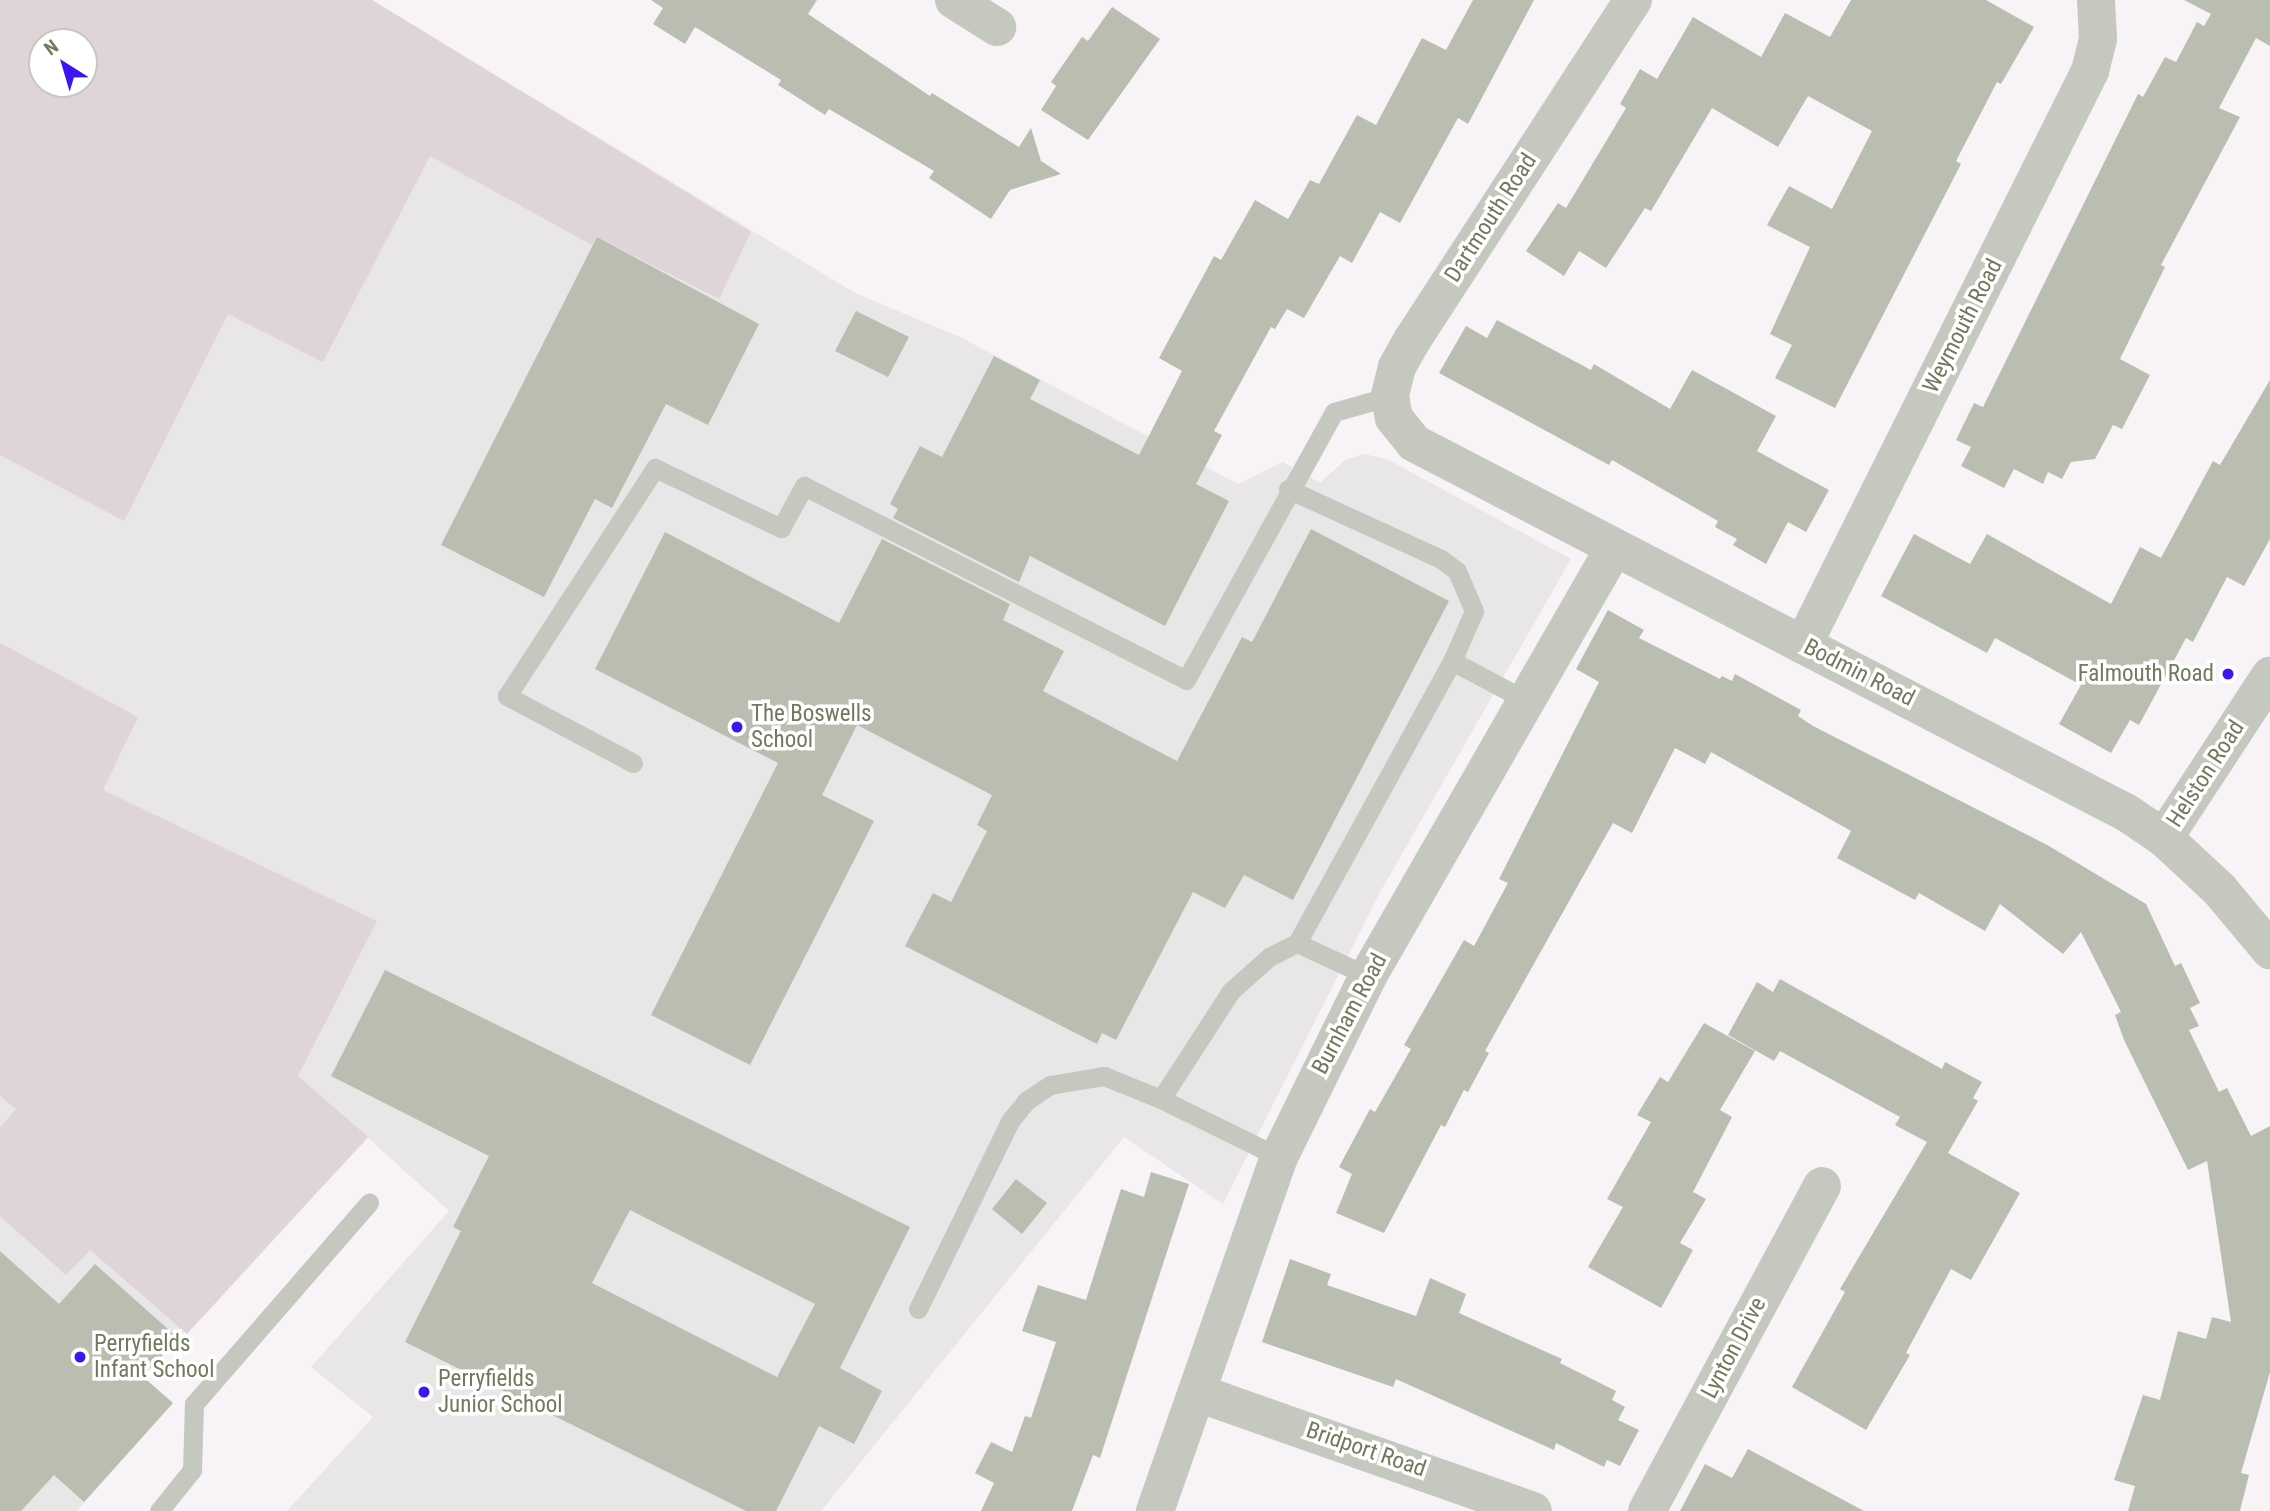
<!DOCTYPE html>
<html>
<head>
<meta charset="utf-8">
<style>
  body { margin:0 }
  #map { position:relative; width:2270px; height:1511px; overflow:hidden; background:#f7f3f7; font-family:"Roboto Condensed",sans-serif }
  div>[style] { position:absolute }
  .built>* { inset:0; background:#e8e6e7 }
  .green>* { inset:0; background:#dfd4d8 }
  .building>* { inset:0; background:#babeb1 }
  .lane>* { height:19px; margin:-9.5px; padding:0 9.5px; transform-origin:9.5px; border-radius:9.5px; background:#c4c8bf }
  .street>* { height:38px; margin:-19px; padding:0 19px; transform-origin:19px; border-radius:19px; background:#c4c8bf }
  .dots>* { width:19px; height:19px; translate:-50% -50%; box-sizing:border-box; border:4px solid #fff; border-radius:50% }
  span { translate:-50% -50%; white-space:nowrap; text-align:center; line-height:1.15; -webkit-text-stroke:7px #fff; paint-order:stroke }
  .street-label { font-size:23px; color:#6f7b5b }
  .poi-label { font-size:23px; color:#6f7b5b }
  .right { translate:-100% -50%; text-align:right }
  .left { translate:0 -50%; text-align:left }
  .north { position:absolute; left:28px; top:28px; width:70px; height:70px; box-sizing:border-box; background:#fff; border:2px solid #c5cabd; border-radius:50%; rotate:323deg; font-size:19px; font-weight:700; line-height:28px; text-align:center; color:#6f7b5b }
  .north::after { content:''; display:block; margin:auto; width:24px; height:32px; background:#3b16f3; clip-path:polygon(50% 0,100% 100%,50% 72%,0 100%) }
</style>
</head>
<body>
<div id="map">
  <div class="built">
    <i style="clip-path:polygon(evenodd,0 0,372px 0,855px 293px,962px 338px,1238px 484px,1283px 462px,1320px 483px,1345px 460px,1364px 454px,1387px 459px,1571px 559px,1379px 894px,1223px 1204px,1124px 1137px,821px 1511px,287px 1511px,373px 1417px,311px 1367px,449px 1211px,368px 1138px,143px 1376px,173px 1403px,77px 1511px,0 1511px,0 0,42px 42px,84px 42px,84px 84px,42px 84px,42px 42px)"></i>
  </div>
  <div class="green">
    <i style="clip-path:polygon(evenodd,0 0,372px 0,751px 232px,719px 299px,597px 237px,592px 245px,430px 156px,323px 362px,228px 314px,124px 521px,0 455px,0 0,42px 42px,84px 42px,84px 84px,42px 84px,42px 42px)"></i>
    <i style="clip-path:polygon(0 643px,138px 717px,103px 790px,377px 921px,298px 1076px,368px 1137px,187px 1334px,90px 1250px,66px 1275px,0 1216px,0 1128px,16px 1109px,0 1096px)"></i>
  </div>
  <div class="building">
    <i style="clip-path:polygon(651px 0,817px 0,808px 14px,930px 96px,932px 93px,1019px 147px,1031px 128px,1041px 161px,1061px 174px,1010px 190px,991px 219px,929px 178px,934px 171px,829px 109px,825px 115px,778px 85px,781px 80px,695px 27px,685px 44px,653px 24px,663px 8px)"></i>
    <i style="clip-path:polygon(1473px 0,1534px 0,1468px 124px,1458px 118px,1400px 223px,1380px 212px,1352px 263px,1340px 256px,1304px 318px,1287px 309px,1275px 329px,1271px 327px,1214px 431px,1222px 435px,1196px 484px,1229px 501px,1165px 626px,1030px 556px,1019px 582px,893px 518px,898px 509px,890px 504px,920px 446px,942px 457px,994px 356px,1040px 380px,1030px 399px,1139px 455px,1182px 371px,1159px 358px,1214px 256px,1221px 260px,1255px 200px,1288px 219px,1310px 180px,1319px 184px,1357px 115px,1376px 125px,1422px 38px,1446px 50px)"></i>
    <i style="clip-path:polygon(1851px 0,1986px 0,2034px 27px,2001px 84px,1997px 82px,1956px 161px,1961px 164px,1835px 408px,1775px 378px,1792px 345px,1770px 334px,1810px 247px,1767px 225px,1789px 186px,1832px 209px,1872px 131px,1808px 96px,1778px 147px,1712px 108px,1651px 211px,1645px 208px,1606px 268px,1579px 251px,1564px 276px,1526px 251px,1558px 203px,1566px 208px,1626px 108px,1620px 104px,1640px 69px,1657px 79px,1693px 17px,1761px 57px,1785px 13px,1830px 37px)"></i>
    <i style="clip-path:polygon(2184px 0,2270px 0,2270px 46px,2256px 38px,2219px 108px,2240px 117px,2161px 265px,2165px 267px,2120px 359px,2150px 375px,2122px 429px,2113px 425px,2095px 459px,2071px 462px,2062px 479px,2048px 472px,2043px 484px,2014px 469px,2004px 488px,1961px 466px,1971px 447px,1956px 440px,1974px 403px,1983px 407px,2138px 94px,2143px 97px,2165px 57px,2176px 62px,2197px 22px,2204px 26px,2211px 14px)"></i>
    <i style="clip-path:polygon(1112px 7px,1160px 39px,1088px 140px,1041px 110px,1056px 86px,1051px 82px,1082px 37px,1088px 41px)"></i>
    <i style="clip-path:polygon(597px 237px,759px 324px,708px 425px,666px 404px,612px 508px,595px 499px,544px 597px,441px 545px)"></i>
    <i style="clip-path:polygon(856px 311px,909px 337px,888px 377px,835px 351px)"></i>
    <i style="clip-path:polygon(1497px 320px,1591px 370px,1594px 364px,1670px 409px,1692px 370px,1776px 416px,1757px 451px,1829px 490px,1806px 532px,1788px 522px,1766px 564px,1733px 545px,1737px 539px,1715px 527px,1718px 521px,1612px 460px,1609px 465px,1439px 373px,1466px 326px,1487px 338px)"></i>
    <i style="clip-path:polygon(2270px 380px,2270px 539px,2244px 586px,2227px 577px,2193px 642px,2186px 638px,2139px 725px,2130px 720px,2111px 753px,2059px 724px,2081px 685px,1995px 638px,1987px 653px,1881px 596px,1914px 534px,1970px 564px,1987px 534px,2111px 604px,2140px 547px,2161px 558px,2213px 461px,2220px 465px)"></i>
    <i style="clip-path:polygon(1311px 529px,1449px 601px,1293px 900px,1244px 875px,1225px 908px,1193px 892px,1116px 1040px,1102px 1033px,1097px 1044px,905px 946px,933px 893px,951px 902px,987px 831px,977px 825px,992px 795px,857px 725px,822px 795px,874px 821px,750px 1065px,651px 1015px,778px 763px,595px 669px,665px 532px,839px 623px,882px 539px,1010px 604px,1003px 620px,1064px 651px,1043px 691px,1177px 761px,1242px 637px,1252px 642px)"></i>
    <i style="clip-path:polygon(1608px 610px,1644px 630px,1639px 638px,1720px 679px,1722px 676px,1732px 681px,1735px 674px,1801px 710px,1798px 716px,1813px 726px,2049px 846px,2146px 904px,2175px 966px,2181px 963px,2200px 1003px,2190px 1008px,2199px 1026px,2189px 1030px,2219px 1092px,2227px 1088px,2251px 1136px,2270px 1126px,2270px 1372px,2241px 1473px,2249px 1475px,2240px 1511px,2128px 1511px,2135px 1486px,2114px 1480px,2143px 1395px,2160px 1400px,2178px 1331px,2206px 1339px,2212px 1317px,2231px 1322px,2207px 1161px,2188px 1170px,2124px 1040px,2115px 1015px,2121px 1012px,2081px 932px,2063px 954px,2000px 904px,1985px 931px,1919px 893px,1915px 900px,1837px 858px,1851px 831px,1711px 752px,1705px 764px,1675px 748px,1632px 833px,1613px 823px,1485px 1051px,1489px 1053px,1468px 1092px,1464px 1090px,1445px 1127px,1441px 1125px,1384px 1233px,1336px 1213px,1352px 1174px,1339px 1167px,1370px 1109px,1375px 1112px,1411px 1049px,1404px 1045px,1464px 940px,1474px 946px,1508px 883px,1499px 879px,1599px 682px,1576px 669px)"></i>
    <i style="clip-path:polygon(evenodd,385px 970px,910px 1227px,840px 1368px,882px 1391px,854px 1444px,819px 1426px,776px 1511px,746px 1511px,405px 1342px,461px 1231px,453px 1227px,489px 1156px,331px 1076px,385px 970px,630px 1210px,815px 1304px,777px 1377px,592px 1283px,630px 1210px)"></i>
    <i style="clip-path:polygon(1780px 979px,1942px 1069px,1945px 1062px,1982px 1082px,1973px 1098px,1978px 1101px,1948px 1153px,2020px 1193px,1971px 1280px,1951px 1269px,1906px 1353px,1910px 1355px,1866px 1430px,1792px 1387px,1845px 1292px,1840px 1289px,1927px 1142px,1895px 1125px,1900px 1117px,1780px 1051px,1774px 1061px,1728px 1035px,1757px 982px,1773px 992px)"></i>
    <i style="clip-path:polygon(1704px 1023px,1755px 1051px,1720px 1110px,1732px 1117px,1693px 1192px,1706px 1199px,1680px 1243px,1693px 1250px,1661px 1308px,1588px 1267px,1623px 1207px,1607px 1199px,1651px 1122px,1637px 1115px,1660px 1077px,1668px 1082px)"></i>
    <i style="clip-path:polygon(1151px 1172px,1189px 1184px,1100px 1458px,1093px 1455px,1072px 1511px,981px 1511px,994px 1483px,975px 1473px,991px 1442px,1012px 1452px,1025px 1416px,1031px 1418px,1056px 1342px,1022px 1331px,1038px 1285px,1086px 1300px,1121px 1189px,1144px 1197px)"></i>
    <i style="clip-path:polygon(1016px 1179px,1047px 1203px,1022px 1234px,992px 1209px)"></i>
    <i style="clip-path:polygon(0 1251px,59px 1304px,95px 1264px,178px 1338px,143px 1377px,173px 1403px,84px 1502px,54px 1475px,21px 1511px,0 1511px)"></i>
    <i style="clip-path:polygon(1290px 1259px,1331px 1274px,1327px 1285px,1416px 1316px,1430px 1278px,1466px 1294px,1459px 1313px,1562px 1359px,1560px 1363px,1616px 1391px,1612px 1400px,1625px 1407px,1618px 1420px,1639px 1430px,1620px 1466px,1607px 1460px,1604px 1467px,1556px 1443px,1554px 1450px,1396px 1379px,1393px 1387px,1262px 1342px)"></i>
    <i style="clip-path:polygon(1748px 1449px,1864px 1511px,1680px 1511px,1705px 1464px,1732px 1478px)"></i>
  </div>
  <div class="lane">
    <i style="left:1288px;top:489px;width:168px;rotate:24.6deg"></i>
    <i style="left:1441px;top:559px;width:20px;rotate:37deg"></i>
    <i style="left:1457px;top:571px;width:43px;rotate:67deg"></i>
    <i style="left:1474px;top:611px;width:55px;rotate:113.7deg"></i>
    <i style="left:633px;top:763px;width:143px;rotate:-152deg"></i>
    <i style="left:507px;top:696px;width:272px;rotate:-57deg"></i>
    <i style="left:655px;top:468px;width:140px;rotate:25.5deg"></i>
    <i style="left:781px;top:528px;width:48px;rotate:-61.3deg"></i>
    <i style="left:804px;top:486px;width:428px;rotate:26.9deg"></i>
    <i style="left:1186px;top:680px;width:306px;rotate:-61.1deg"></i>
    <i style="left:1334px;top:412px;width:58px;rotate:-15.9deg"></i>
    <i style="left:1297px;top:943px;width:322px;rotate:-61.2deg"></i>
    <i style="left:1452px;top:661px;width:87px;rotate:28deg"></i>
    <i style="left:1279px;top:1157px;width:131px;rotate:-153.8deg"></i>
    <i style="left:1161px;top:1099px;width:129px;rotate:-57.1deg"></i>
    <i style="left:1231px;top:991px;width:51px;rotate:-41.8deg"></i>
    <i style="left:1269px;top:957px;width:31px;rotate:-27deg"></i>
    <i style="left:1297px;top:943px;width:78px;rotate:24.9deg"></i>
    <i style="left:918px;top:1309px;width:209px;rotate:-63.9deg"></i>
    <i style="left:1010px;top:1121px;width:26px;rotate:-51deg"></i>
    <i style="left:1026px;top:1101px;width:29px;rotate:-34deg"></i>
    <i style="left:1050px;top:1085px;width:55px;rotate:-9.5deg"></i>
    <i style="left:1104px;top:1076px;width:61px;rotate:22deg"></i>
    <i style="left:159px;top:1511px;width:53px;rotate:-51.2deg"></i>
    <i style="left:192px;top:1470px;width:66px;rotate:-88.3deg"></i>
    <i style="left:194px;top:1404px;width:267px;rotate:-49deg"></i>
  </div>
  <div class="street">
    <i style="left:954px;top:0;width:51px;rotate:32.1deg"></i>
    <i style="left:1633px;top:0;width:406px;rotate:123deg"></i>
    <i style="left:1412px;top:340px;width:31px;rotate:119deg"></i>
    <i style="left:1397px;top:367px;width:30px;rotate:104deg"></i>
    <i style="left:1390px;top:396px;width:22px;rotate:80deg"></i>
    <i style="left:1394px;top:418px;width:32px;rotate:51deg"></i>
    <i style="left:1414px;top:443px;width:803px;rotate:27.43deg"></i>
    <i style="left:2127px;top:813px;width:45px;rotate:34deg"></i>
    <i style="left:2164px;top:838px;width:75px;rotate:42.8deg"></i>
    <i style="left:2219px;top:889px;width:80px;rotate:50.1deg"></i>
    <i style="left:1803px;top:645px;width:642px;rotate:-63.43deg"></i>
    <i style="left:2090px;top:71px;width:33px;rotate:-76deg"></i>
    <i style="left:2098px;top:39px;width:39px;rotate:-93deg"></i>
    <i style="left:2164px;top:838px;width:194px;rotate:-56.8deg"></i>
    <i style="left:1198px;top:1393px;width:355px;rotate:19.4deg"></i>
    <i style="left:1155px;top:1511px;width:375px;rotate:-70.7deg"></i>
    <i style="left:1279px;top:1157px;width:202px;rotate:-63.8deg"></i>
    <i style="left:1368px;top:976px;width:493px;rotate:-60.1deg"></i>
    <i style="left:1647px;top:1511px;width:369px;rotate:-61.7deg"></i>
  </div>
  <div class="dots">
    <i style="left:2228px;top:674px;background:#3b16f3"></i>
    <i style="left:737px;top:727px;background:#3b16f3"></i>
    <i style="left:80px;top:1357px;background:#3b16f3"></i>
    <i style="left:424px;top:1392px;background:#3b16f3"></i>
  </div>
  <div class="street-label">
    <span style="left:1491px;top:218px;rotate:-57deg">Dartmouth Road</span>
    <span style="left:1963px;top:326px;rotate:-63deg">Weymouth Road</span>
    <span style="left:1859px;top:673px;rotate:27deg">Bodmin Road</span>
    <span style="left:2206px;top:774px;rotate:-57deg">Helston Road</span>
    <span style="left:1350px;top:1014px;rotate:-62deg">Burnham Road</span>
    <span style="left:1734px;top:1348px;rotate:-62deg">Lynton Drive</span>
    <span style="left:1366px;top:1450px;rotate:19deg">Bridport Road</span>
  </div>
  <div class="poi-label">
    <span class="right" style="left:2214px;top:674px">Falmouth Road</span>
    <span class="left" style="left:751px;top:727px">The Boswells<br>School</span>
    <span class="left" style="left:94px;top:1357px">Perryfields<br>Infant School</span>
    <span class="left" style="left:438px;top:1392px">Perryfields<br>Junior School</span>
  </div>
  <div class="north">N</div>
</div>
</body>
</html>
